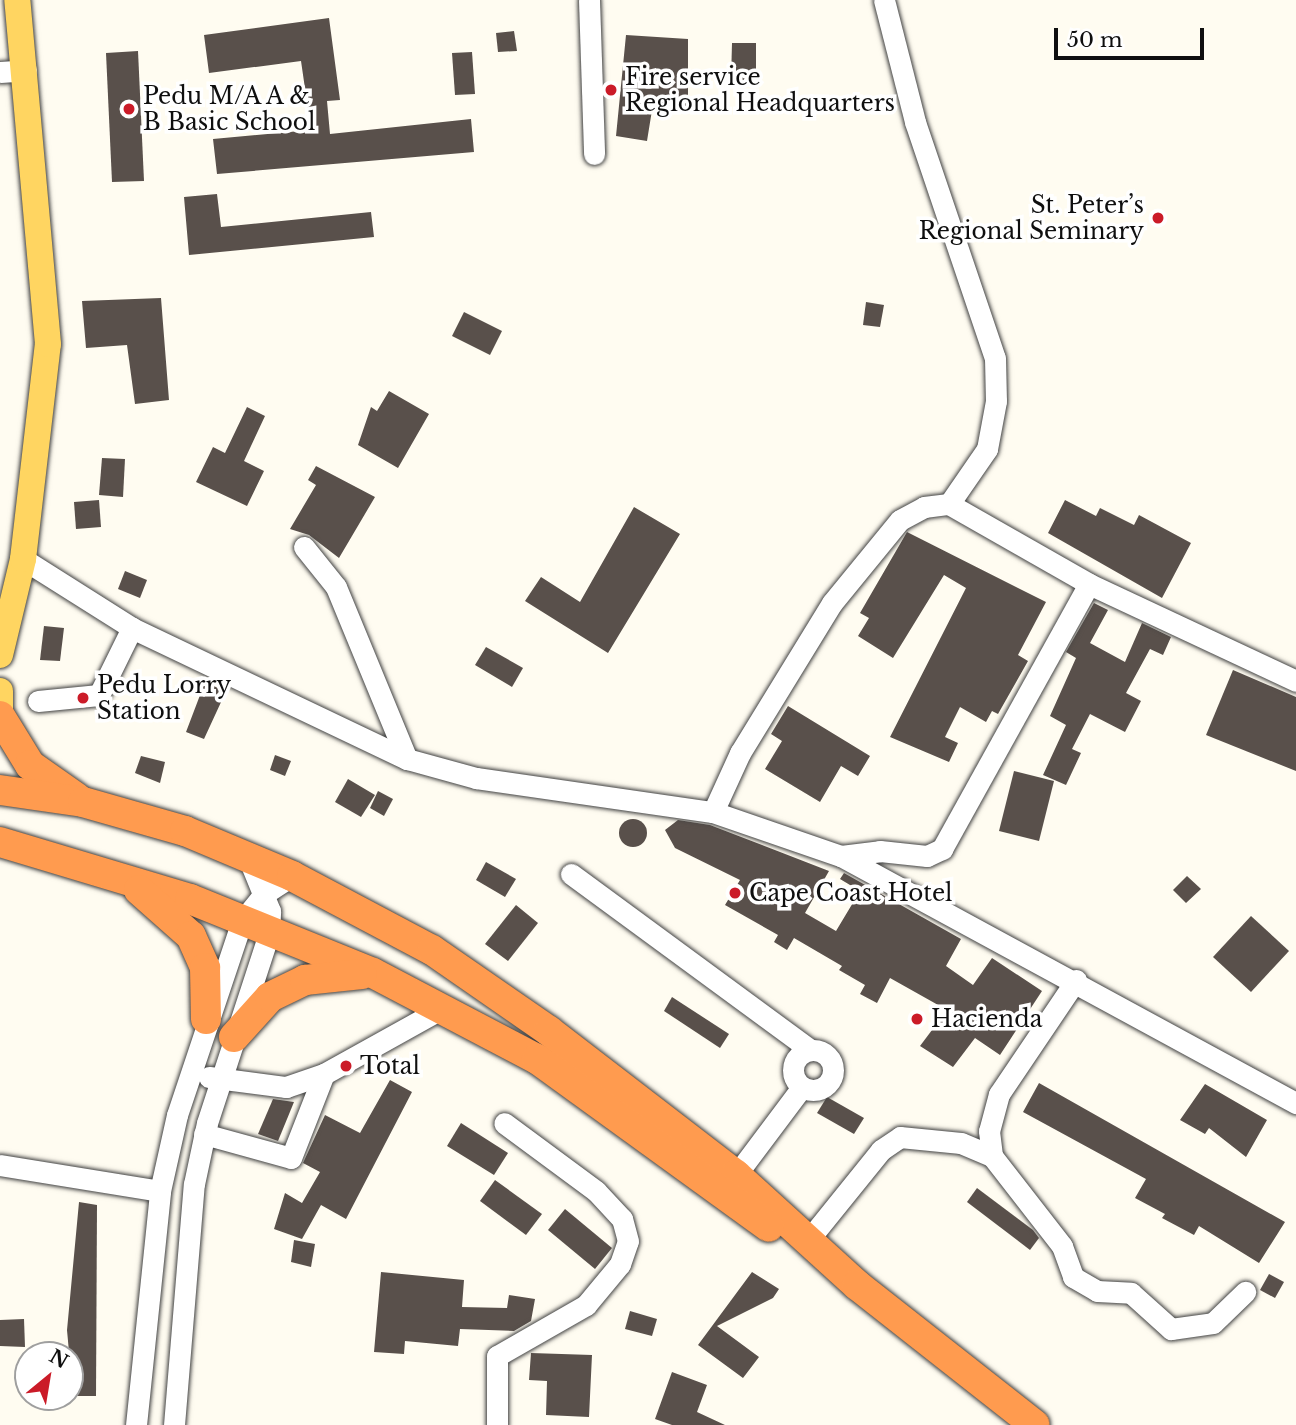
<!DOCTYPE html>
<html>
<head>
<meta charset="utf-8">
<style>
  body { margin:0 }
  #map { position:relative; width:1296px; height:1425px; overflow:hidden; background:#fffcf1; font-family:"Libre Baskerville",serif }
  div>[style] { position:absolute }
  .building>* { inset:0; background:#59504b }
  .round { border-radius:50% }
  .roads { filter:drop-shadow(0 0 2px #424242) drop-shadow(0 0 2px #424242) }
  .minor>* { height:21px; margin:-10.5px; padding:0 10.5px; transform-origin:10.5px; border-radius:10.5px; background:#fff }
  .minor>.ring { margin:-10.5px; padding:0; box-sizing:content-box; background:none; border:21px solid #fff; border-radius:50% }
  .major>* { height:26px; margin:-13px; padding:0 13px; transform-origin:13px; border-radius:13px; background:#ffd561 }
  .highway>* { height:30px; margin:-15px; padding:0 15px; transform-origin:15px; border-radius:15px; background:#ff9b4f }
  .dots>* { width:19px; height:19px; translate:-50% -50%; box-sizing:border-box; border:4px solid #fff; border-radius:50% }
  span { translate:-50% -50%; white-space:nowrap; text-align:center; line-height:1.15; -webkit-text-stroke:7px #fff; paint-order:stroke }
  .poi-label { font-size:23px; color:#0f0f0f }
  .left { translate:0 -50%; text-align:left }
  .right { translate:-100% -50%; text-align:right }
  .north { position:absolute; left:14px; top:1341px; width:70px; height:70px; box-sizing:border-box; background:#fff; border:2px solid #9f9f9f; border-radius:50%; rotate:30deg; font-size:19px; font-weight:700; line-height:28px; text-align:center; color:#0f0f0f }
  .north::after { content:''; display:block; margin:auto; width:24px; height:32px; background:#cb1b28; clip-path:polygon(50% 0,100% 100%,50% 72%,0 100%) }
  .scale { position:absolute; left:1054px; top:28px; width:150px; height:32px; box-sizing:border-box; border:4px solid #0f0f0f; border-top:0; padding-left:9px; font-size:21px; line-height:24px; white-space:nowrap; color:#0f0f0f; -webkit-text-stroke:5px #fff; paint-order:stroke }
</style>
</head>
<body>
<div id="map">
  <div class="building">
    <i style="clip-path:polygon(329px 18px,340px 100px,327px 101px,330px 134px,471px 119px,474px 152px,217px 174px,213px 139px,311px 130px,301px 61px,209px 73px,204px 35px)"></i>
    <i style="clip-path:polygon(514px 31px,517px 51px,498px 52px,496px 33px)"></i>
    <i style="clip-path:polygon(626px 35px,688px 39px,688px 107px,653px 104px,647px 141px,616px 136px)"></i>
    <i style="clip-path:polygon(732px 43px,756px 43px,756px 81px,731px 80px)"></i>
    <i style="clip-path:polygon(138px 51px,144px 181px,112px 182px,106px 53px)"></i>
    <i style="clip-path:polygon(472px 52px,475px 94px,455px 95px,452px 53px)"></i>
    <i style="clip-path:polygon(217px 194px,221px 227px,371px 212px,374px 237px,189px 255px,184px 197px)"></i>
    <i style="clip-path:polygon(161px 298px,169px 400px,135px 404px,127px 345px,86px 348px,82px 301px)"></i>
    <i style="clip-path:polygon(866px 302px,884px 305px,880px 327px,863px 325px)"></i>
    <i style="clip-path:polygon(464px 312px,502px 331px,490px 355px,452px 336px)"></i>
    <i style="clip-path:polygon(389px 391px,429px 414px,398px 468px,358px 445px,371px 407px,377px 411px)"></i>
    <i style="clip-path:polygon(247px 407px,265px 416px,244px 461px,264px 471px,247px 506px,196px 482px,213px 447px,225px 453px)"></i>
    <i style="clip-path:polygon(102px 458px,125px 459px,123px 497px,99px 495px)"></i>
    <i style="clip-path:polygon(316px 466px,375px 497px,339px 558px,309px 535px,290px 529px,316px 485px,308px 480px)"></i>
    <i style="clip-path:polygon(99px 500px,101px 527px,76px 529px,74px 502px)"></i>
    <i style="clip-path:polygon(1065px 500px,1096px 516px,1100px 508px,1134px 525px,1139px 515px,1191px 543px,1162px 598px,1048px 533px)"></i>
    <i style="clip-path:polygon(634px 507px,680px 534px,608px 653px,525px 601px,541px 577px,580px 602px)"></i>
    <i style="clip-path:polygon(907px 532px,1046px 602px,1018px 655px,1028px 661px,998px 714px,992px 711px,986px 722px,960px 707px,945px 737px,958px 743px,949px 762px,890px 737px,966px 588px,944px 575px,893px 658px,858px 636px,869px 618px,860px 613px)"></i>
    <i style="clip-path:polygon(125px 571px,147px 580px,140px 598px,118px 589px)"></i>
    <i style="clip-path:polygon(1094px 603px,1108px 610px,1090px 643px,1125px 662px,1142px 623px,1171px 637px,1163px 655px,1150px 649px,1126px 693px,1141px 701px,1125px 732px,1090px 714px,1072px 749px,1081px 753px,1066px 785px,1043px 775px,1066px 725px,1050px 716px,1076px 658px,1066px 652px)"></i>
    <i style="clip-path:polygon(44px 626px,64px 628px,60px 661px,40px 660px)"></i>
    <i style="clip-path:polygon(486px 647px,523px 668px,512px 687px,475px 665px)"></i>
    <i style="clip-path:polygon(1233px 670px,1296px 697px,1296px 771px,1206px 735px)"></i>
    <i style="clip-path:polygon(205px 682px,220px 689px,216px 697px,222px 700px,204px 739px,186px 732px)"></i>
    <i style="clip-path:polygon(788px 706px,870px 756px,858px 776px,841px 766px,820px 802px,765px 769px,782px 741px,771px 734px)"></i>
    <i style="clip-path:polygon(275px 755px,291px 761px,285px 776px,270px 770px)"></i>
    <i style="clip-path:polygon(141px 756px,165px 762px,160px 783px,135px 773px)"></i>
    <i style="clip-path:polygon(1014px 771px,1054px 781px,1039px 841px,999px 831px)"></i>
    <i style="clip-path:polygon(348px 779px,375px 795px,361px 817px,335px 802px)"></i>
    <i style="clip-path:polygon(378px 791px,393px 799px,384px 816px,370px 808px)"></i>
    <i class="round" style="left:619px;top:819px;width:28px;height:28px"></i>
    <i style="clip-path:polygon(678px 820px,710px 825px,829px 871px,805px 913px,836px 931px,860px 891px,840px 879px,844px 873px,961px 939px,946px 966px,973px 985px,992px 958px,1042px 991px,1000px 1055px,975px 1038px,953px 1067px,920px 1046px,947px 1010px,890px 978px,877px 1003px,860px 994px,865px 985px,839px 970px,842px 966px,794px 938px,787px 950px,774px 942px,778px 935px,725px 905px,740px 880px,675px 848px,665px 830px)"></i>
    <i style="clip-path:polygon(486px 862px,516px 879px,505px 897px,476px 880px)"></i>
    <i style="clip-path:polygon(1187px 876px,1201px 889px,1186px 903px,1173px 890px)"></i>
    <i style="clip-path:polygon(516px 905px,538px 923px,508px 961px,485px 944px)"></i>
    <i style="clip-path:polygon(1251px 916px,1289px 951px,1251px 992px,1213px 957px)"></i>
    <i style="clip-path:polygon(672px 997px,729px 1034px,720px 1048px,664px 1011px)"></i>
    <i style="clip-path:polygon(390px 1080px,412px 1092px,346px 1219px,321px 1205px,302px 1239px,274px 1229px,285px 1193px,302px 1203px,320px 1172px,303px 1163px,325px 1115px,360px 1133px)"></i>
    <i style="clip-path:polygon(1039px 1083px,1285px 1222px,1259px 1263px,1199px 1226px,1194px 1235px,1162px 1218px,1165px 1214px,1135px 1198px,1146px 1179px,1023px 1112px)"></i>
    <i style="clip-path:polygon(1205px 1084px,1267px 1120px,1246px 1157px,1209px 1128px,1205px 1134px,1180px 1120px)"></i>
    <i style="clip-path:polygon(827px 1097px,864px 1118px,854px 1134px,817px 1113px)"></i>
    <i style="clip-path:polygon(273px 1099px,294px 1102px,278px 1141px,258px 1134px)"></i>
    <i style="clip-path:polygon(461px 1123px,508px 1153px,494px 1175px,447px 1146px)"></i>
    <i style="clip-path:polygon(495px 1180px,542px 1214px,526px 1235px,480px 1201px)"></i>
    <i style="clip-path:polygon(977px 1188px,1033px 1230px,1039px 1238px,1030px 1250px,967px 1202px)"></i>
    <i style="clip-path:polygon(79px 1202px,97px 1205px,96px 1396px,73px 1396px,67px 1330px)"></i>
    <i style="clip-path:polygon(565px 1209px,612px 1248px,595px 1269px,548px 1230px)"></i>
    <i style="clip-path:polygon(294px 1240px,315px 1244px,311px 1267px,291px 1262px)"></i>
    <i style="clip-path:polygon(381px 1272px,464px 1280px,462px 1307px,507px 1308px,509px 1295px,535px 1299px,531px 1321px,514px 1331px,460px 1329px,458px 1346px,405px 1341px,404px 1354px,374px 1352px)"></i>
    <i style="clip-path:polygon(752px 1272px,779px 1289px,773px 1298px,717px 1326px,759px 1357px,743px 1378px,698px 1345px)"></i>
    <i style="clip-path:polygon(1269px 1274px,1284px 1282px,1275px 1298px,1260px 1290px)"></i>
    <i style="clip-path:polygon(630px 1311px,657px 1319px,652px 1336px,625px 1329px)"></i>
    <i style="clip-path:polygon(24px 1319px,25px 1347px,0 1346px,0 1320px)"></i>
    <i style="clip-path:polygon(531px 1353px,592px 1355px,589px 1417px,546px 1415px,547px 1381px,529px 1380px)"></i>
    <i style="clip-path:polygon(672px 1372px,707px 1385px,697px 1412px,725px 1425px,672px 1425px,655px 1419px)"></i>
  </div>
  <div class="roads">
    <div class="minor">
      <i style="left:589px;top:0;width:154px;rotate:88.1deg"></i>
      <i style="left:884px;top:0;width:126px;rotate:75.7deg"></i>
      <i style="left:915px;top:122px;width:249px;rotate:71.3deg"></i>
      <i style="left:995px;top:358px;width:43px;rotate:88.7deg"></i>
      <i style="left:996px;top:401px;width:49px;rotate:100.6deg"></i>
      <i style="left:987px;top:449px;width:67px;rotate:124.6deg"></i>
      <i style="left:949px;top:504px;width:161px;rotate:29.7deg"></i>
      <i style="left:1089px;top:584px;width:229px;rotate:25.1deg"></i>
      <i style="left:0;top:72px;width:26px;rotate:-4deg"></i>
      <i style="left:304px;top:547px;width:51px;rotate:51.3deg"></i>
      <i style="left:336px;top:587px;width:186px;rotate:67.6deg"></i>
      <i style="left:23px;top:559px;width:129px;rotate:32.3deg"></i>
      <i style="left:132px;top:628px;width:305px;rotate:25.5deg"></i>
      <i style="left:407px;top:759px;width:72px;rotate:15.4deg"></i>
      <i style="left:476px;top:778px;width:239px;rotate:8.2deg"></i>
      <i style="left:713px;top:812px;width:135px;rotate:19deg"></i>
      <i style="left:841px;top:856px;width:518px;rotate:28.5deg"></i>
      <i style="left:38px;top:701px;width:61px;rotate:-5.6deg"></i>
      <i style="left:99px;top:695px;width:75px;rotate:-63.8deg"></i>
      <i style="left:713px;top:812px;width:65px;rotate:-65.4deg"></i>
      <i style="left:740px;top:753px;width:176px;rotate:-58.5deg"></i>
      <i style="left:832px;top:603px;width:107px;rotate:-50.7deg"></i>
      <i style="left:900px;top:520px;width:27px;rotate:-28deg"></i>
      <i style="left:924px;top:507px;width:25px;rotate:-7deg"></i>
      <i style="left:841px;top:856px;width:39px;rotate:-7deg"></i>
      <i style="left:880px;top:851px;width:47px;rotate:6.1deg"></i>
      <i style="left:927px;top:856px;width:17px;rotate:-25deg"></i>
      <i style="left:942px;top:849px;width:303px;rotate:-61deg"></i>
      <i style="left:571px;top:874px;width:295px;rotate:36.3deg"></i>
      <i style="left:1076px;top:980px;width:138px;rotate:124deg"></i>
      <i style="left:999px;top:1094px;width:38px;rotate:105deg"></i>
      <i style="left:989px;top:1131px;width:25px;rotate:83deg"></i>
      <i style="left:992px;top:1156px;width:114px;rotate:52.1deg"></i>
      <i style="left:1062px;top:1246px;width:33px;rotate:70deg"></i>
      <i style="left:1073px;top:1277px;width:28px;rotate:30deg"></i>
      <i style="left:1097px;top:1291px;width:34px;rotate:3deg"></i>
      <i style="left:1131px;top:1293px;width:54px;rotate:42deg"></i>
      <i style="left:1171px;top:1329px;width:42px;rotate:-8.1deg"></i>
      <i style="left:1213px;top:1323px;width:45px;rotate:-44.1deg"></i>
      <i class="ring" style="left:793px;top:1050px;width:19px;height:19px"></i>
      <i style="left:209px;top:1077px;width:78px;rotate:7.4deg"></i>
      <i style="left:286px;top:1087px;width:40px;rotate:-18.9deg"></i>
      <i style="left:324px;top:1074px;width:134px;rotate:-29.1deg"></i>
      <i style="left:204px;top:1134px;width:90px;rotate:15.4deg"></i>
      <i style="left:291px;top:1158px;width:90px;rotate:-68.6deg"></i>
      <i style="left:0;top:1165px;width:162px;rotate:9.2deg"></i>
      <i style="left:736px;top:1175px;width:110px;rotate:-53.1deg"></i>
      <i style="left:810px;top:1238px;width:113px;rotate:-51.1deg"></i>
      <i style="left:881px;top:1150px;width:23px;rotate:-34deg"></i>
      <i style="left:900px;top:1137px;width:61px;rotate:5.6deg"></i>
      <i style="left:961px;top:1143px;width:34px;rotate:23deg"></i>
      <i style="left:136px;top:1425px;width:235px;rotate:-84.1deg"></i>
      <i style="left:160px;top:1191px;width:78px;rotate:-77.4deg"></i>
      <i style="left:177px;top:1115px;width:205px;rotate:-71.5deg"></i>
      <i style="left:242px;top:921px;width:35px;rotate:-51deg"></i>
      <i style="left:264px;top:894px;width:33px;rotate:-33deg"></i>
      <i style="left:174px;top:1425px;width:242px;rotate:-85.3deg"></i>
      <i style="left:194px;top:1184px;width:62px;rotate:-78deg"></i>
      <i style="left:207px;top:1123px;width:200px;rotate:-71.9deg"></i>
      <i style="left:269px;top:933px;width:22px;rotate:-87deg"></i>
      <i style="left:270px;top:911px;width:58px;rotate:-112.2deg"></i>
      <i style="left:497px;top:1425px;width:69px;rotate:-90deg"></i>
      <i style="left:497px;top:1356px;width:103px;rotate:-29.8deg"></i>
      <i style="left:586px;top:1305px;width:53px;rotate:-50.3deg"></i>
      <i style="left:620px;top:1264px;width:24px;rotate:-71deg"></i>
      <i style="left:628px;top:1241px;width:23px;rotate:-105deg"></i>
      <i style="left:622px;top:1219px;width:38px;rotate:-133deg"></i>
      <i style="left:596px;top:1191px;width:114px;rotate:-143.5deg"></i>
    </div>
    <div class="major">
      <i style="left:0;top:655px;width:99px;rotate:-76.5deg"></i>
      <i style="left:23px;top:559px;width:216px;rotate:-83.4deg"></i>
      <i style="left:48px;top:344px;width:345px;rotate:-95.1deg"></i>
      <i style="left:0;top:691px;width:18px;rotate:90deg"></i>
    </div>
    <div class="highway">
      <i style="left:0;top:716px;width:57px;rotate:58.5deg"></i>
      <i style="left:30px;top:765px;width:57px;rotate:35.1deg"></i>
      <i style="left:0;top:790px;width:84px;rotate:8.2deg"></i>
      <i style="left:83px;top:802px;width:106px;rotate:15.9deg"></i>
      <i style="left:185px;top:831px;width:116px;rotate:22.8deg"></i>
      <i style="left:292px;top:876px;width:158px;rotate:27.9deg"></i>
      <i style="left:432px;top:950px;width:142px;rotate:34.7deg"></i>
      <i style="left:549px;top:1031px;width:236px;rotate:37.6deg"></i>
      <i style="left:736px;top:1175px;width:164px;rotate:42.3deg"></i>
      <i style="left:857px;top:1285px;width:226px;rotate:38.2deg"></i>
      <i style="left:0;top:842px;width:198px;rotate:16.7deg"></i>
      <i style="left:190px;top:899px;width:197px;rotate:22deg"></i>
      <i style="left:373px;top:973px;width:185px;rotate:27.7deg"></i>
      <i style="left:537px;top:1059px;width:286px;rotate:35.9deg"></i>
      <i style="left:139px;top:890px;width:69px;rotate:41.5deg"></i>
      <i style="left:191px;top:936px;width:35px;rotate:66deg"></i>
      <i style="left:205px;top:968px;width:51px;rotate:88.9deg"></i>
      <i style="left:234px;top:1037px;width:54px;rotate:-48deg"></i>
      <i style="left:270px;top:997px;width:39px;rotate:-26deg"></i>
      <i style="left:305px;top:980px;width:57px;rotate:-6deg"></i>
    </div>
  </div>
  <div class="dots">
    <i style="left:611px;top:90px;background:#cb1b28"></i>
    <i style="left:129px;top:109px;background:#cb1b28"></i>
    <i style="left:1158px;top:218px;background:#cb1b28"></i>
    <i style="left:83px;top:698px;background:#cb1b28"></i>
    <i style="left:735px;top:893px;background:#cb1b28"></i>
    <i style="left:917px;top:1019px;background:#cb1b28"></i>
    <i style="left:346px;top:1066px;background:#cb1b28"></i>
  </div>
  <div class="poi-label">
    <span class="left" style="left:625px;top:90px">Fire service<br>Regional Headquarters</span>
    <span class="left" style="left:143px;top:109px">Pedu M/A A &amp;<br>B Basic School</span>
    <span class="right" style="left:1144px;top:218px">St. Peter’s<br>Regional Seminary</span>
    <span class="left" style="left:97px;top:698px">Pedu Lorry<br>Station</span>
    <span class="left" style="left:749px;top:893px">Cape Coast Hotel</span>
    <span class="left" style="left:931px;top:1019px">Hacienda</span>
    <span class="left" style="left:360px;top:1066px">Total</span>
  </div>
  <div class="north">N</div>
  <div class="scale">50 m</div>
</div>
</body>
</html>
